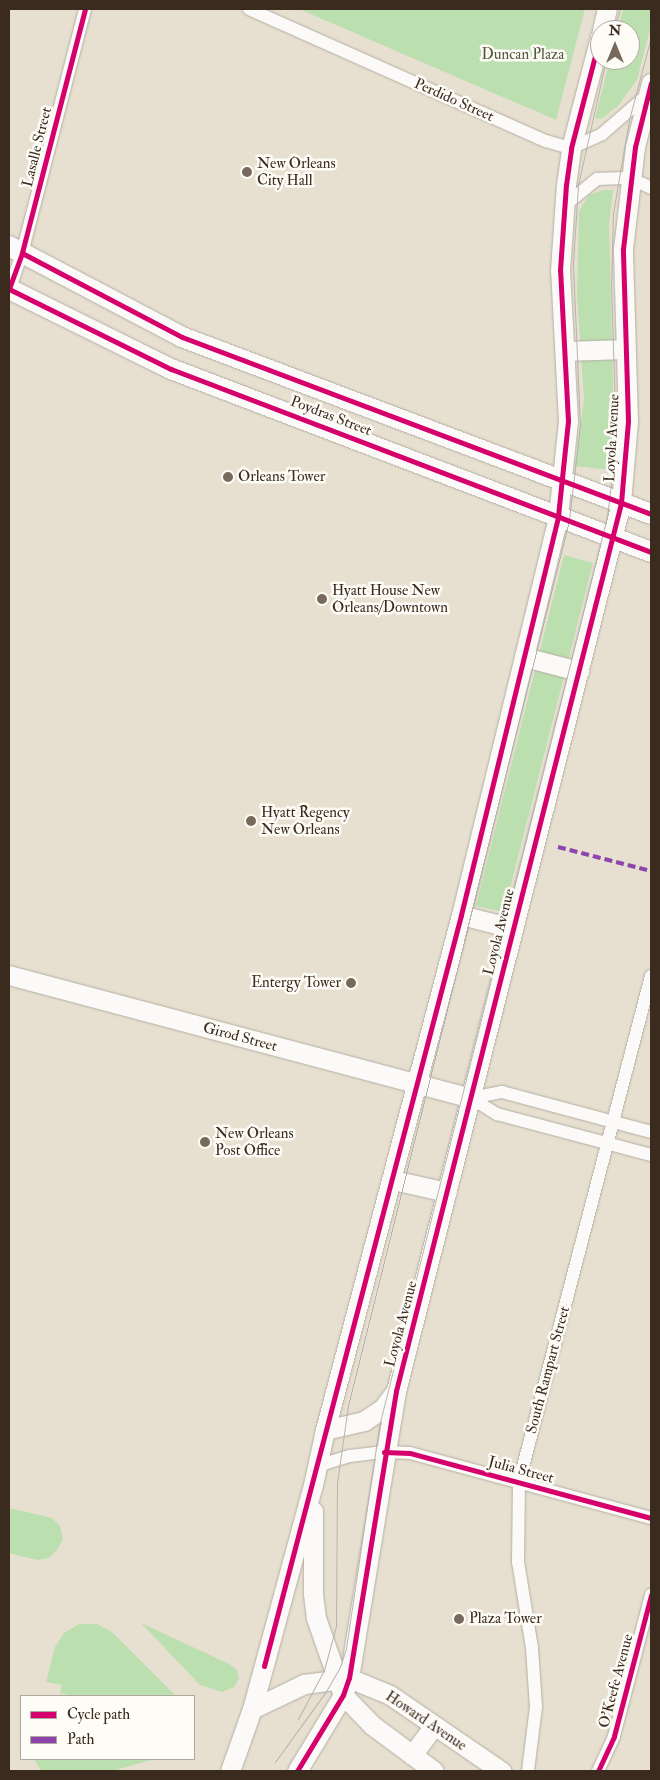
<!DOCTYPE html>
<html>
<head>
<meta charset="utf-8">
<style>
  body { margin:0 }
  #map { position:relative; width:660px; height:1780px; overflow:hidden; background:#e7e0d0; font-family:"IM FELL Double Pica",serif }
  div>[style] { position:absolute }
  .green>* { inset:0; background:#bcdfb0 }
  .roads { filter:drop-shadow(0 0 1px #b4aea3) drop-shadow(0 0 1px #b4aea3) }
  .street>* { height:12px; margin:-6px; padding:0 6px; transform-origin:6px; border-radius:6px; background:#fbfaf8 }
  .secondary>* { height:19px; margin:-9.5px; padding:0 9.5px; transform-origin:9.5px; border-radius:9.5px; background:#fbfaf8 }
  .primary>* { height:20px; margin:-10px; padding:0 10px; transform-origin:10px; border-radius:10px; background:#fbfaf8 }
  .tram>* { height:1px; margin:-0.5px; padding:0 0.5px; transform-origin:0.5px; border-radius:0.5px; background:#b6b3af }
  .quiet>* { height:4px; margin-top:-2px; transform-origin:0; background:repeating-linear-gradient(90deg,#8e44ad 0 8px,transparent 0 12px) }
  .cycleway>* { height:5px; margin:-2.5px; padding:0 2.5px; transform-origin:2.5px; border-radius:2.5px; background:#d6006c }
  .dots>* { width:14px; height:14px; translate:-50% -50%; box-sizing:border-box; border:2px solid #fdfcf7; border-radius:50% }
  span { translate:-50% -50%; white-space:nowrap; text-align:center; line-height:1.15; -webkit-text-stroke:5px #fdfcf7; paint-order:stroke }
  .park-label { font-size:15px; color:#52573c }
  .street-label { font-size:15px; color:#3b2a1e }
  .poi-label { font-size:15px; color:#3b2a1e }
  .left { translate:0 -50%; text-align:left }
  .right { translate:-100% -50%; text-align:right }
  .frame { position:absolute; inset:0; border:10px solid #3b2a1e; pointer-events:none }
  .legend { position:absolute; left:20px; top:1695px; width:175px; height:65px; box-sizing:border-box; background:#fdfcf7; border:1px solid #afa8a0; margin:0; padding:6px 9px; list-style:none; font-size:15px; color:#3b2a1e }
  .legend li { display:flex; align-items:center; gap:10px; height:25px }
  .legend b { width:25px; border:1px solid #afa8a0 }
  .north { position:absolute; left:590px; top:20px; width:50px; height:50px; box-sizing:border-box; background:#fdfcf7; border:1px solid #afa8a0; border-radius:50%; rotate:0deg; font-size:14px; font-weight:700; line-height:20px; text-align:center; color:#3b2a1e }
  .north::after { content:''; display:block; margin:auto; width:18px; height:22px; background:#776a5c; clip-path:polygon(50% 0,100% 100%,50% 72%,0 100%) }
</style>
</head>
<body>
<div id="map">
  <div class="green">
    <i style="clip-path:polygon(299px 9px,585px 9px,556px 120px)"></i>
    <i style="clip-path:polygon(623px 9px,651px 9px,651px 25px,637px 80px,618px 106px,601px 119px,595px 118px,610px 60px,630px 60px,630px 30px,618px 30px)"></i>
    <i style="clip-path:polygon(603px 190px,613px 190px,609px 224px,613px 383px,610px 470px,575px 466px,584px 400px,577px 295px,579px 211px,589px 195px)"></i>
    <i style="clip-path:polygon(564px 555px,593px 563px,504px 912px,476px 906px)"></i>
    <i style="clip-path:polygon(9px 1508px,52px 1518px,60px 1526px,63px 1539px,57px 1550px,49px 1558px,37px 1560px,9px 1553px)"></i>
    <i style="clip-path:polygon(141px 1623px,227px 1663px,237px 1670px,239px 1678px,234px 1687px,222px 1692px,200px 1685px)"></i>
    <i style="clip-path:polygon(79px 1624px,97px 1624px,112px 1632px,176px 1696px,73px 1696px,60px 1693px,62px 1685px,46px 1682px,55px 1647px,64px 1633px)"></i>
    <i style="clip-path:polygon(34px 1759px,155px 1759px,111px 1771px,41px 1771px)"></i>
  </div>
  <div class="roads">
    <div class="street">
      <i style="left:249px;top:9px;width:325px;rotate:24deg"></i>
      <i style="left:546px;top:141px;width:26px;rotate:16deg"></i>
      <i style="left:571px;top:148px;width:34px;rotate:-24deg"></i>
      <i style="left:602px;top:134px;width:60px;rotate:-40.9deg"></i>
      <i style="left:564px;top:206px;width:43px;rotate:-39.3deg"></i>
      <i style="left:597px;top:179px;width:33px;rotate:-2deg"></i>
      <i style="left:630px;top:178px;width:23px;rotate:25deg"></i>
      <i style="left:9px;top:291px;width:40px;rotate:-71.1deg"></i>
      <i style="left:22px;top:253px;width:252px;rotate:-75.5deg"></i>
      <i style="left:471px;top:1098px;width:31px;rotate:32deg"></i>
      <i style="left:497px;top:1114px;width:159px;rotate:14.9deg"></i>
      <i style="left:471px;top:1098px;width:32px;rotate:-11deg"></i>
      <i style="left:502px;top:1092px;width:154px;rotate:15deg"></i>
      <i style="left:317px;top:1466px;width:34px;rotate:-17deg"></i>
      <i style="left:350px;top:1456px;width:34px;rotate:-7deg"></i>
      <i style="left:384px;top:1452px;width:26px;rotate:2deg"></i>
      <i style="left:410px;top:1453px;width:250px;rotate:15.1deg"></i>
      <i style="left:528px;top:1771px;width:64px;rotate:-82.9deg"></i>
      <i style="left:536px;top:1707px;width:59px;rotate:-93.9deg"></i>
      <i style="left:532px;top:1648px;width:87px;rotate:-99.2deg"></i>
      <i style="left:518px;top:1562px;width:80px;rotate:-89.3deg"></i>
      <i style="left:519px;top:1482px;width:523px;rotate:-75.38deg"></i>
      <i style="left:598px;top:1771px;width:38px;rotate:-65deg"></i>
      <i style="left:614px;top:1736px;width:146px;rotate:-75.3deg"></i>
    </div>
    <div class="secondary">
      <i style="left:602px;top:30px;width:22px;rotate:-77deg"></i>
      <i style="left:565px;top:351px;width:60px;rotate:-1.9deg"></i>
      <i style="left:524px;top:657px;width:57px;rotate:14.3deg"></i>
      <i style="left:461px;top:915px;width:53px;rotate:14.3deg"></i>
      <i style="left:9px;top:975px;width:478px;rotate:14.9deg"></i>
      <i style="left:393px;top:1180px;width:55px;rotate:12.5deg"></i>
      <i style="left:325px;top:1430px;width:40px;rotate:-13deg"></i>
      <i style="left:364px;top:1421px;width:23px;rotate:-34deg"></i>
      <i style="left:383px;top:1408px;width:20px;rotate:-53deg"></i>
      <i style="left:313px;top:1511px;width:83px;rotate:90deg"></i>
      <i style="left:313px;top:1594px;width:24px;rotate:83deg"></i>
      <i style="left:316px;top:1618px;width:82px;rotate:70.7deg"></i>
      <i style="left:343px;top:1695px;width:42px;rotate:46deg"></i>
      <i style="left:372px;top:1725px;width:77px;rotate:36.6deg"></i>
      <i style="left:252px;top:1709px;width:58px;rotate:-25.7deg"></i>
      <i style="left:304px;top:1684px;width:45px;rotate:-7.6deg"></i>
      <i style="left:349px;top:1678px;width:44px;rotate:22.5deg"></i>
      <i style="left:390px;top:1695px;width:135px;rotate:34.4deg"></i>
      <i style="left:412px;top:1755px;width:36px;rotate:-53deg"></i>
      <i style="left:230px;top:1771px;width:66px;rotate:-70.5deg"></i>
      <i style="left:252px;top:1709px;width:232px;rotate:-74.8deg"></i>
      <i style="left:313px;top:1485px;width:56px;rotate:-77.7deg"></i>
      <i style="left:325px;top:1430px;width:533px;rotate:-75.21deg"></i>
      <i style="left:461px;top:915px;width:411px;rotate:-76.3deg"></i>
      <i style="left:558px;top:516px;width:96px;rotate:-84deg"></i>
      <i style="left:568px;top:421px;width:151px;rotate:-93deg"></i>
      <i style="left:560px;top:270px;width:85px;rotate:-86deg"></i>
      <i style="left:566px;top:185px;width:37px;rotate:-82deg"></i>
      <i style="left:571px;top:148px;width:115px;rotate:-75.4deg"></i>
      <i style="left:297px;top:1771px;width:89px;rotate:-58.8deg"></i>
      <i style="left:343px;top:1695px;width:18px;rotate:-71deg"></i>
      <i style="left:349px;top:1678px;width:291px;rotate:-80.7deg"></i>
      <i style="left:396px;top:1391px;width:916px;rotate:-75.78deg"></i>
      <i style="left:621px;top:503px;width:82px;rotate:-85.1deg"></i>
      <i style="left:628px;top:421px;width:172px;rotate:-91.7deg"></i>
      <i style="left:623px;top:249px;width:103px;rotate:-83.3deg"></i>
      <i style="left:635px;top:147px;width:66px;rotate:-76deg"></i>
    </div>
    <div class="primary">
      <i style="left:9px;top:246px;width:195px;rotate:27.7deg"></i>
      <i style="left:182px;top:337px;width:501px;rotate:20.68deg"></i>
      <i style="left:9px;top:289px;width:181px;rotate:26.3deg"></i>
      <i style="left:171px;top:369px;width:514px;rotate:20.87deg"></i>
    </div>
  </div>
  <div class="tram">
    <i style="left:614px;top:30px;width:22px;rotate:-74deg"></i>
    <i style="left:298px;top:1719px;width:55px;rotate:-62deg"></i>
    <i style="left:324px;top:1670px;width:46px;rotate:-74.7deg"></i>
    <i style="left:336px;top:1626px;width:143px;rotate:-89.6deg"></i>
    <i style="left:337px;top:1483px;width:78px;rotate:-81.9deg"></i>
    <i style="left:348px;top:1406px;width:913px;rotate:-75.99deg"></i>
    <i style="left:569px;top:520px;width:96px;rotate:-83.4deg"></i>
    <i style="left:580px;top:425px;width:162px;rotate:-92.5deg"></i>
    <i style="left:573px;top:263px;width:78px;rotate:-86.3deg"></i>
    <i style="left:578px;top:185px;width:128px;rotate:-77.4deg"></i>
    <i style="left:275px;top:1762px;width:85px;rotate:-54.1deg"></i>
    <i style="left:325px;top:1693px;width:30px;rotate:-60deg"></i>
    <i style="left:340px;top:1667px;width:20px;rotate:-72deg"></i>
    <i style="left:346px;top:1648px;width:224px;rotate:-81.5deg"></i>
    <i style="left:379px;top:1426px;width:937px;rotate:-75.92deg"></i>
    <i style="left:607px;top:517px;width:75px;rotate:-83.1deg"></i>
    <i style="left:616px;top:443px;width:155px;rotate:-91.8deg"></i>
    <i style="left:611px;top:288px;width:75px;rotate:-88.5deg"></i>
    <i style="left:613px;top:213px;width:94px;rotate:-80.2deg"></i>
    <i style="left:629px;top:120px;width:86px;rotate:-75.2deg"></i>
  </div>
  <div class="quiet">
    <i style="left:558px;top:847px;width:96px;rotate:14.5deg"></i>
  </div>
  <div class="cycleway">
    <i style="left:85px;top:9px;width:252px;rotate:104.5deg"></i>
    <i style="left:22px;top:253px;width:38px;rotate:110deg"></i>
    <i style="left:9px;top:289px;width:181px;rotate:26.3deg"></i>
    <i style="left:171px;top:369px;width:514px;rotate:20.87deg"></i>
    <i style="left:22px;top:253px;width:181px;rotate:27.7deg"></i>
    <i style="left:182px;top:337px;width:501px;rotate:20.68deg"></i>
    <i style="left:384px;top:1452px;width:26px;rotate:2deg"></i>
    <i style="left:410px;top:1453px;width:250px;rotate:15.1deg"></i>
    <i style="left:264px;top:1666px;width:776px;rotate:-75.3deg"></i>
    <i style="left:461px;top:915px;width:411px;rotate:-76.3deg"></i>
    <i style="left:558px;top:516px;width:96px;rotate:-84deg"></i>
    <i style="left:568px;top:421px;width:151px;rotate:-93deg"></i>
    <i style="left:560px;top:270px;width:85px;rotate:-86deg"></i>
    <i style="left:566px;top:185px;width:37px;rotate:-82deg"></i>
    <i style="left:571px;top:148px;width:115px;rotate:-75.4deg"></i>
    <i style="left:297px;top:1771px;width:89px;rotate:-58.8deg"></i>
    <i style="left:343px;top:1695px;width:18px;rotate:-71deg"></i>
    <i style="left:349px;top:1678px;width:291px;rotate:-80.7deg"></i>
    <i style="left:396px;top:1391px;width:916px;rotate:-75.78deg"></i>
    <i style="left:621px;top:503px;width:82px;rotate:-85.1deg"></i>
    <i style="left:628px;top:421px;width:172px;rotate:-91.7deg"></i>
    <i style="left:623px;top:249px;width:103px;rotate:-83.3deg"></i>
    <i style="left:635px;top:147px;width:66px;rotate:-76deg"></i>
    <i style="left:598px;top:1771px;width:38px;rotate:-65deg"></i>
    <i style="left:614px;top:1736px;width:146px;rotate:-75.3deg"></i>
  </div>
  <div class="dots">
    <i style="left:247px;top:172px;background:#776a5c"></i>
    <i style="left:228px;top:477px;background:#776a5c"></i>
    <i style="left:322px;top:599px;background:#776a5c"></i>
    <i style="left:251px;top:821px;background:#776a5c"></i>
    <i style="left:351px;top:983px;background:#776a5c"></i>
    <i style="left:205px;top:1142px;background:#776a5c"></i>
    <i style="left:459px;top:1619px;background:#776a5c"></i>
  </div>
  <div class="park-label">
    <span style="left:523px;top:55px">Duncan Plaza</span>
  </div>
  <div class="street-label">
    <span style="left:454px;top:100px;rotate:24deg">Perdido Street</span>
    <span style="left:37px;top:147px;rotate:-76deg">Lasalle Street</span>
    <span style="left:331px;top:416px;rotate:21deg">Poydras Street</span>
    <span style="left:612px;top:438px;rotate:-87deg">Loyola Avenue</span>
    <span style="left:499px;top:932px;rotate:-76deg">Loyola Avenue</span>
    <span style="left:240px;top:1037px;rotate:15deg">Girod Street</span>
    <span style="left:401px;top:1324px;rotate:-75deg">Loyola Avenue</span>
    <span style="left:548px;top:1370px;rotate:-75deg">South Rampart Street</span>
    <span style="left:521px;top:1470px;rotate:15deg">Julia Street</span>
    <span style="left:616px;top:1681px;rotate:-75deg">O'Keefe Avenue</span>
    <span style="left:426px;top:1721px;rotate:34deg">Howard Avenue</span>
  </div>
  <div class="poi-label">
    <span class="left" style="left:257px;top:172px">New Orleans<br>City Hall</span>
    <span class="left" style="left:238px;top:477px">Orleans Tower</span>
    <span class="left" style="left:332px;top:599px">Hyatt House New<br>Orleans/Downtown</span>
    <span class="left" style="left:261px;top:821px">Hyatt Regency<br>New Orleans</span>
    <span class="right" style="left:341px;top:983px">Entergy Tower</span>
    <span class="left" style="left:215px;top:1142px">New Orleans<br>Post Office</span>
    <span class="left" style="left:469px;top:1619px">Plaza Tower</span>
  </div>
  <div class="frame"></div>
  <ul class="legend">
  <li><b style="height:6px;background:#d6006c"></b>Cycle path</li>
  <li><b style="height:6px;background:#8e44ad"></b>Path</li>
  </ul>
  <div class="north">N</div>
</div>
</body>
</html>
